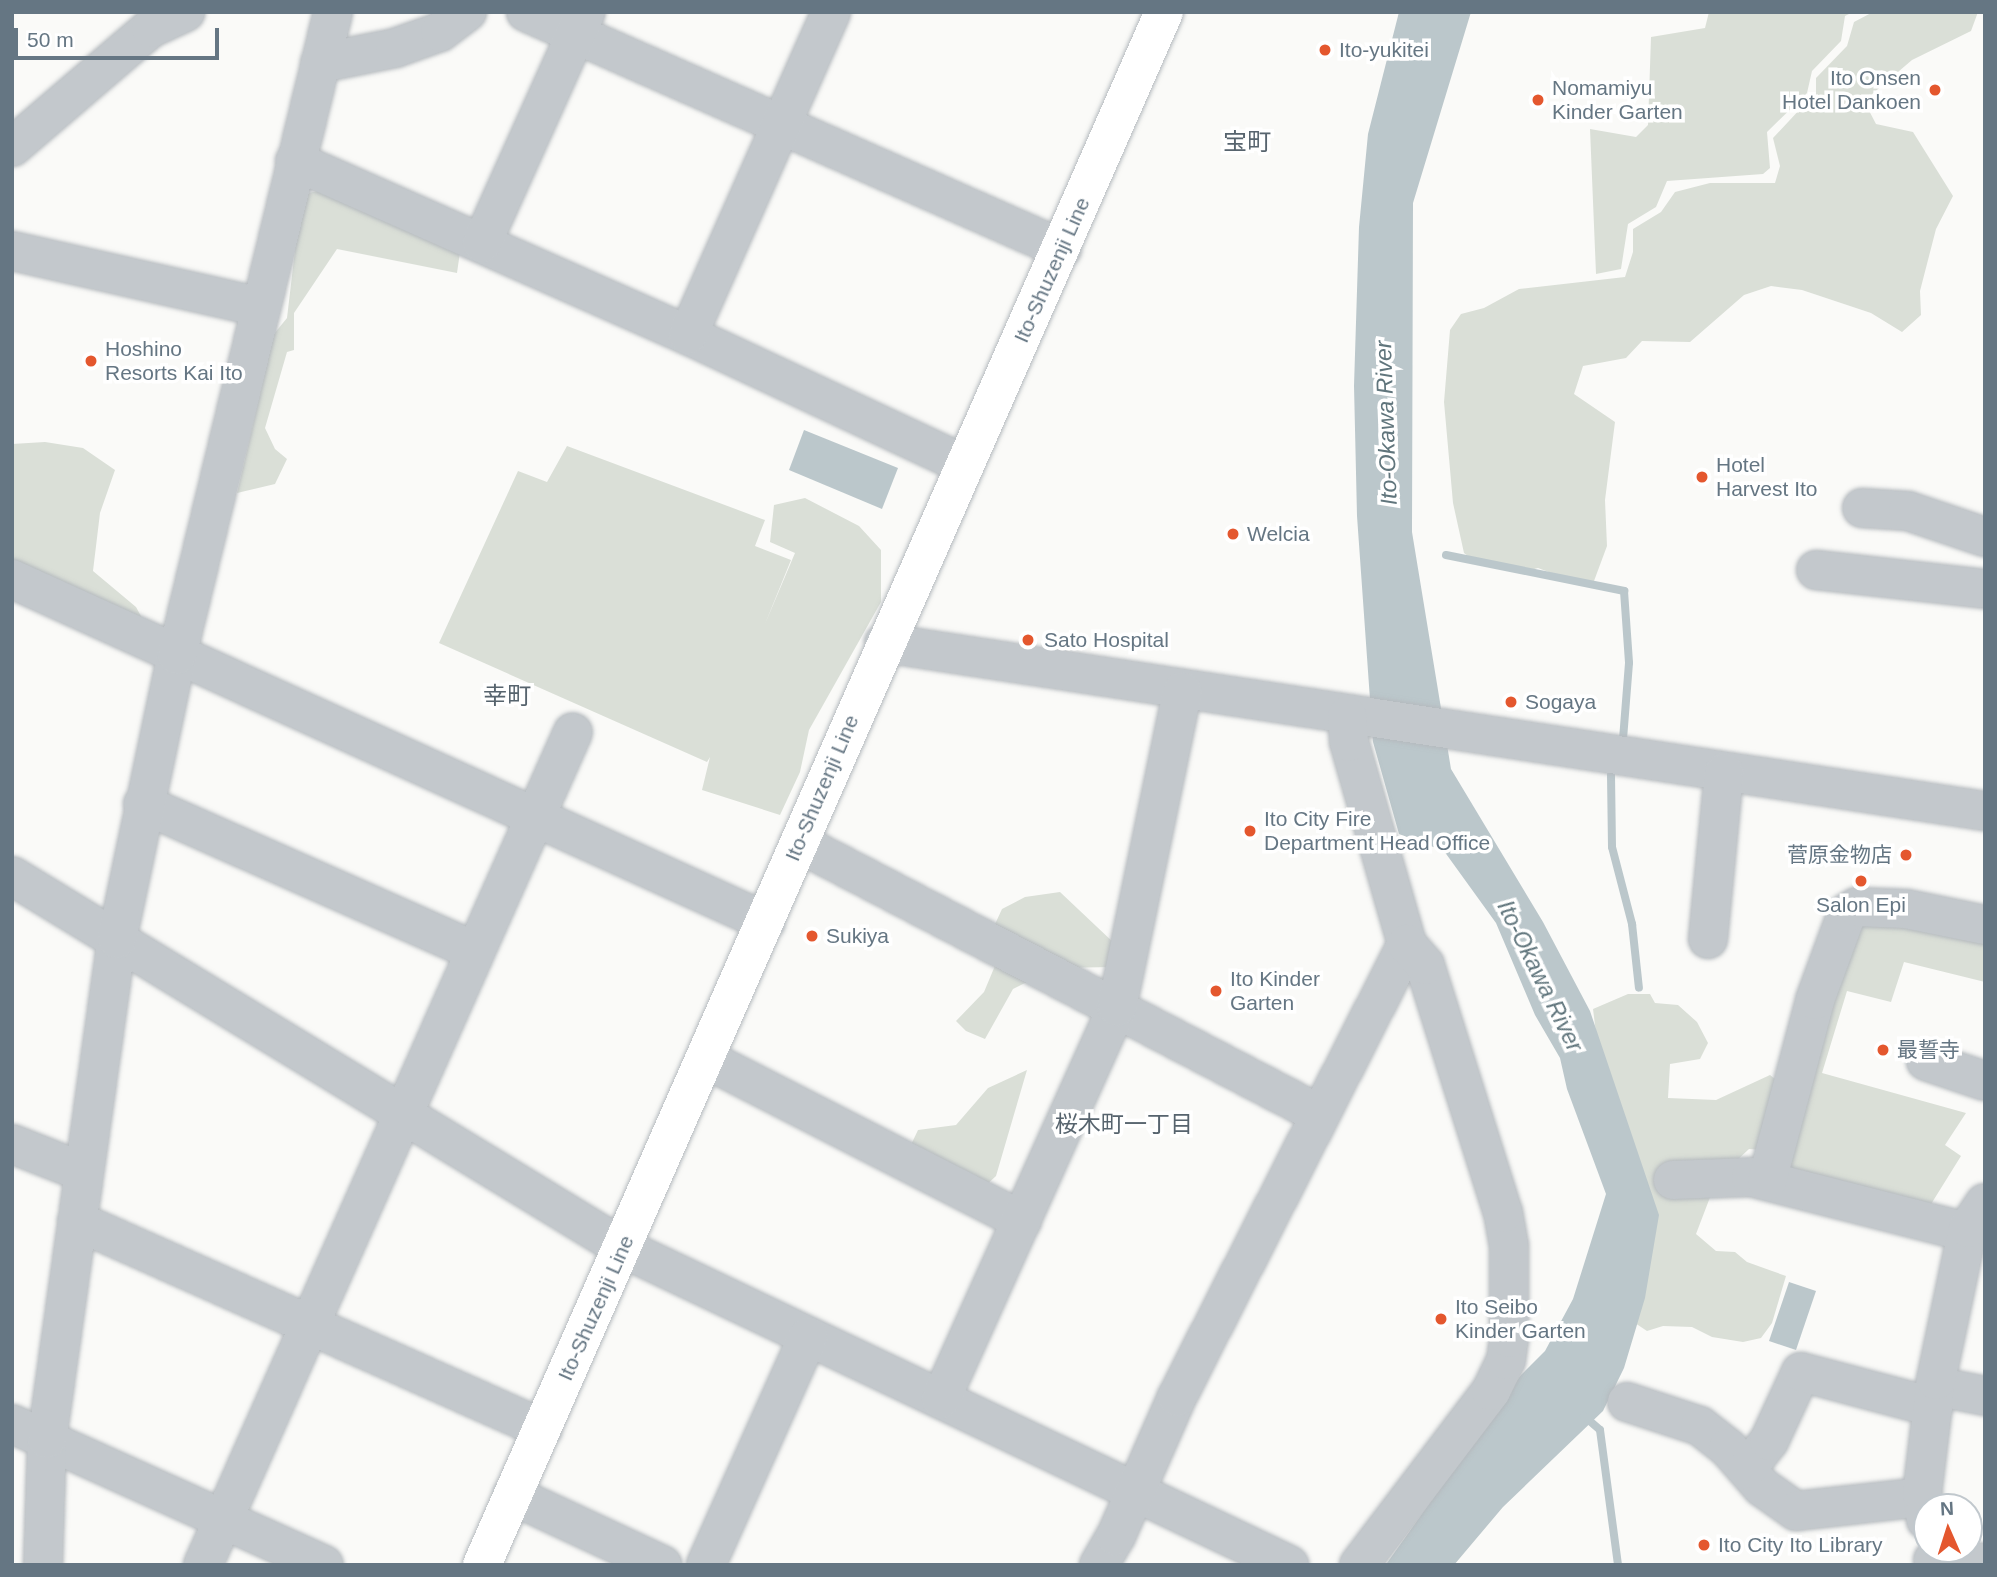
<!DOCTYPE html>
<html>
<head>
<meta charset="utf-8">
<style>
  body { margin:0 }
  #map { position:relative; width:1997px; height:1577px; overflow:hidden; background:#fafaf8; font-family:Arial,"Noto Sans JP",sans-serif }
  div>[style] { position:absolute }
  .green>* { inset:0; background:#dadfd7 }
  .water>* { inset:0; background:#bbc7cb }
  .stream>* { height:8px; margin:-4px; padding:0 4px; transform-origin:4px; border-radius:4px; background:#bbc7cb }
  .roads { filter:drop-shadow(0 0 2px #b5babe) drop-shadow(0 0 2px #b5babe) }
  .minor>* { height:38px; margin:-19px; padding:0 19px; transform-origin:19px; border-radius:19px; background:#c3c8cc }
  .major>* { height:38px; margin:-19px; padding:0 19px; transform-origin:19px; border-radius:19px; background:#fff }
  .dots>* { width:19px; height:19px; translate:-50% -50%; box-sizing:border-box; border:4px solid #fff; border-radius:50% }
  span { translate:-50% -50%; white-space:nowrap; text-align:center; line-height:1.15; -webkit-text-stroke:7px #fff; paint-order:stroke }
  .poi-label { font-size:21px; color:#657683 }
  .left { translate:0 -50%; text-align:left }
  .right { translate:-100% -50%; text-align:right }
  .street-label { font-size:21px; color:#657683 }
  .water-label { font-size:23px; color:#60757c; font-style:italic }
  .neighbourhood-label { font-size:23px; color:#57646e }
  .quarter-label { font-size:24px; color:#57646e }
  .frame { position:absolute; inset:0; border:14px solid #657683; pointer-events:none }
  .north { position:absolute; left:1913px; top:1493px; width:70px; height:70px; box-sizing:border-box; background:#fff; border:2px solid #c1c8cd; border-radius:50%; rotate:357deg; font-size:19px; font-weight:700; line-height:28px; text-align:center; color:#657683 }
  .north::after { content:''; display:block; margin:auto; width:24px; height:32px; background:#e4572e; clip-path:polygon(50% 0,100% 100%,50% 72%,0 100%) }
  .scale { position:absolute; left:14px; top:28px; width:205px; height:32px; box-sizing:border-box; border:4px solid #657683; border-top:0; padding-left:9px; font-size:21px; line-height:24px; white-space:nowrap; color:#657683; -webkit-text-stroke:5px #fff; paint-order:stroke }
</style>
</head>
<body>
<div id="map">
  <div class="green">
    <i style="clip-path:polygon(1709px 12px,1853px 12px,1845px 16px,1841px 41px,1812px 71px,1807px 93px,1767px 132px,1770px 168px,1763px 174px,1667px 181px,1656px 207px,1628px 224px,1621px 269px,1596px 274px,1590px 129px,1636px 137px,1648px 125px,1651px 37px,1705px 28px)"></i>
    <i style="clip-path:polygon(1873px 12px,1978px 12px,1971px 31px,1912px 60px,1864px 101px,1876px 124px,1913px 132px,1953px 196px,1936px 229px,1920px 291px,1921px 315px,1902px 332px,1871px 313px,1802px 290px,1771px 286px,1744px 295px,1690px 342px,1642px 341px,1626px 358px,1583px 366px,1574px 394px,1615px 422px,1605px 500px,1607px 546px,1594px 581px,1575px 582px,1538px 568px,1519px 573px,1477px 563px,1464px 553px,1453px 503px,1444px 402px,1450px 330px,1461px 314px,1484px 308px,1519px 289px,1625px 277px,1633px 252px,1633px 229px,1661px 212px,1675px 192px,1710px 183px,1775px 183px,1780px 166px,1773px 138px,1816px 92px,1816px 78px,1847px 46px,1854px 22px)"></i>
    <i style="clip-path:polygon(330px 189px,460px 252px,457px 273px,337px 249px,294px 313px,294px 350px,287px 352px,265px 428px,275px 449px,287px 459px,275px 484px,237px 493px,274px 334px,287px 318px,298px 225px,308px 193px)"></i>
    <i style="clip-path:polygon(45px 442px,83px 448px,115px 470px,100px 513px,93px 571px,136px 607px,148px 629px,12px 568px,12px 444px)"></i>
    <i style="clip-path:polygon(567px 446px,765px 520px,755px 546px,791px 560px,765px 624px,795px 553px,770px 542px,774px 505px,805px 498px,859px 526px,881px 550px,881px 602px,809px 730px,800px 772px,780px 815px,702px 790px,710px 757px,707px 762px,439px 643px,518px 471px,547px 482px)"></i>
    <i style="clip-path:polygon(1060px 892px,1114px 943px,1115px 967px,1055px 968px,1013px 989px,985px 1039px,966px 1031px,956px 1021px,984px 992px,997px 961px,990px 935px,1002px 909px,1025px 897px)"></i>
    <i style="clip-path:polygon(1858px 918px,1985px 933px,1985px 982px,1904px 962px,1891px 1002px,1847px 991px,1822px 1073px,1966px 1113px,1945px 1145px,1961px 1156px,1928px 1209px,1778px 1173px)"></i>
    <i style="clip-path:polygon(1628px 994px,1650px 994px,1655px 1003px,1678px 1005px,1697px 1022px,1708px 1043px,1700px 1059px,1670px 1064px,1668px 1098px,1716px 1100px,1770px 1075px,1780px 1083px,1764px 1150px,1749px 1149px,1717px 1179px,1696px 1234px,1716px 1251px,1735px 1252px,1747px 1262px,1786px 1276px,1772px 1323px,1761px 1338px,1743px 1342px,1712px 1337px,1692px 1327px,1663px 1326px,1647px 1331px,1632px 1321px,1593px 1009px)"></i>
    <i style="clip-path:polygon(1027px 1070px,996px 1176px,984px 1187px,909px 1149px,918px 1130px,956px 1125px,988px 1088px)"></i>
  </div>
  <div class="water">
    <i style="clip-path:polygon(1399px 12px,1471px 12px,1413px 203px,1412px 532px,1451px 769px,1543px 922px,1590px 1011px,1659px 1215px,1645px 1298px,1624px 1368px,1603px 1411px,1503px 1507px,1454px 1565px,1387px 1563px,1521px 1375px,1545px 1351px,1573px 1299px,1606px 1194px,1567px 1089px,1560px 1058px,1535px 1015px,1496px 923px,1444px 851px,1399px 834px,1373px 742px,1357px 516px,1354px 386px,1359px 227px,1368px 134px)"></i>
    <i style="clip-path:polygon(804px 430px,898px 468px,882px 509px,789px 470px)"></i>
    <i style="clip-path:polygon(1789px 1282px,1816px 1291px,1796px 1350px,1769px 1341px)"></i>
  </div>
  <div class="stream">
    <i style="left:1446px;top:555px;width:182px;rotate:11.4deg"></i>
    <i style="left:1624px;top:591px;width:72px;rotate:86deg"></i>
    <i style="left:1629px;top:663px;width:76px;rotate:94.5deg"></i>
    <i style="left:1611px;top:775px;width:72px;rotate:89.2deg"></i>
    <i style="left:1612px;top:847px;width:80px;rotate:75.4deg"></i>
    <i style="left:1632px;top:924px;width:64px;rotate:83.8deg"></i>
    <i style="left:1584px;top:1416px;width:21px;rotate:41deg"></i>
    <i style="left:1600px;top:1430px;width:136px;rotate:82.4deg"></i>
  </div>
  <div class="roads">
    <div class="minor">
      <i style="left:526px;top:12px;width:586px;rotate:23.85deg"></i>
      <i style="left:320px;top:63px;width:76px;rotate:-11.3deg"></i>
      <i style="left:395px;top:48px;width:48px;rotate:-19.6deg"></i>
      <i style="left:440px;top:32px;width:34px;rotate:-37deg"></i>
      <i style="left:12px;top:147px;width:183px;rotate:-40.6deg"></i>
      <i style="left:151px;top:28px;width:38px;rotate:-25deg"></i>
      <i style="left:295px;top:161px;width:430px;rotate:23.9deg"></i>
      <i style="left:688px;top:335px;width:305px;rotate:25.1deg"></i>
      <i style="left:482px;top:243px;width:253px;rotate:-65.8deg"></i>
      <i style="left:12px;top:251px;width:255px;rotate:12.7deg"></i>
      <i style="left:688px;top:335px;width:353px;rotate:-66.1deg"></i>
      <i style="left:1862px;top:508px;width:46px;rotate:3.7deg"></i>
      <i style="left:1908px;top:511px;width:81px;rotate:18.7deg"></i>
      <i style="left:1816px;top:570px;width:170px;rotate:6.4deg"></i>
      <i style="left:12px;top:579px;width:828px;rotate:24.46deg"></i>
      <i style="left:884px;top:643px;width:1114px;rotate:8.68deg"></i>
      <i style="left:143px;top:804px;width:363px;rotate:23.9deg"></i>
      <i style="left:799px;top:843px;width:586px;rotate:27.53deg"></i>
      <i style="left:12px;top:876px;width:715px;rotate:31.33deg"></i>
      <i style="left:623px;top:1248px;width:738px;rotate:25.45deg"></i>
      <i style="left:1708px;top:939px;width:167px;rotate:-84.5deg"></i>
      <i style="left:706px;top:1059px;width:355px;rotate:27.1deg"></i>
      <i style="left:1926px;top:1061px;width:62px;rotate:18.7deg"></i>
      <i style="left:12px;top:1144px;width:76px;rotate:21.5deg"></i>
      <i style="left:1673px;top:1180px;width:78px;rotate:-2.2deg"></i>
      <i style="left:1751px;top:1177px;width:223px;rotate:14.3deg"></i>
      <i style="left:1767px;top:1181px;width:187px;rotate:-75.1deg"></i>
      <i style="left:1815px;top:1000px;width:93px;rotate:-69.8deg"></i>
      <i style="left:1847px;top:913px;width:12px;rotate:-31deg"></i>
      <i style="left:1857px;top:907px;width:49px;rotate:2.3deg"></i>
      <i style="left:1906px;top:909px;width:81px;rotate:11.4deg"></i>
      <i style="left:77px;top:1221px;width:510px;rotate:24.05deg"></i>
      <i style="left:1935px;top:1386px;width:51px;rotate:11.3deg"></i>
      <i style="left:941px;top:1399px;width:430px;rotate:-65.8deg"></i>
      <i style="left:1117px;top:1007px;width:322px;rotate:-78.3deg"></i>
      <i style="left:1627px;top:1402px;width:77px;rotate:18.2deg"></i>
      <i style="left:1700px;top:1426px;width:36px;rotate:38deg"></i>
      <i style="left:1728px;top:1448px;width:52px;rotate:48.9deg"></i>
      <i style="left:1762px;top:1487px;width:42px;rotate:35.2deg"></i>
      <i style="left:1796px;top:1511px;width:128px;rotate:-6.3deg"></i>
      <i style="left:12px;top:1424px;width:342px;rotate:24.3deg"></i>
      <i style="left:1747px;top:1469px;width:36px;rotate:-52deg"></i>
      <i style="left:1769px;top:1441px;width:76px;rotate:-65.1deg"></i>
      <i style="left:1801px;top:1372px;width:137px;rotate:14.9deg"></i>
      <i style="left:512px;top:1495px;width:166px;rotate:25deg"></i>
      <i style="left:1926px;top:1520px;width:26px;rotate:-99deg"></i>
      <i style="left:1922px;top:1494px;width:115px;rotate:-83deg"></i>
      <i style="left:1936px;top:1380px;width:155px;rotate:-78.1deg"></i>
      <i style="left:1968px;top:1228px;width:30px;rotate:-56deg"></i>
      <i style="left:1933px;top:1560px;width:52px;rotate:3.3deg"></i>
      <i style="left:43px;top:1565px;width:126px;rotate:-88.2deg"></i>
      <i style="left:47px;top:1439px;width:505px;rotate:-82.03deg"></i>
      <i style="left:117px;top:939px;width:290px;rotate:-78.1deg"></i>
      <i style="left:177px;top:655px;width:662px;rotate:-76.36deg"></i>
      <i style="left:203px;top:1565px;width:911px;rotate:-66.05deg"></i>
      <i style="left:706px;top:1565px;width:250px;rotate:-65.9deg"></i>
      <i style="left:1099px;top:1565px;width:34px;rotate:-60deg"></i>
      <i style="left:1116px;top:1536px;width:152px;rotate:-66.3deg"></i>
      <i style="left:1177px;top:1397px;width:508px;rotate:-63.08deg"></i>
      <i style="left:1407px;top:944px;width:210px;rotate:-106deg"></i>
      <i style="left:1349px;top:742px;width:26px;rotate:-94deg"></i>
      <i style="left:1359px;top:1565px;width:218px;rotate:-52.8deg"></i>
      <i style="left:1491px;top:1391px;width:34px;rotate:-64deg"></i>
      <i style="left:1506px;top:1360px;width:22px;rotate:-82deg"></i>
      <i style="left:1509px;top:1338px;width:92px;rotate:-90deg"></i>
      <i style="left:1509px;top:1246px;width:34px;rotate:-100deg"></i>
      <i style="left:1503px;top:1213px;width:260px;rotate:-107.5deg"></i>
      <i style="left:1425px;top:965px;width:28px;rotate:-131deg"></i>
    </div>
    <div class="major">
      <i style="left:482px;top:1565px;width:1696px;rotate:-66.29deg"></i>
    </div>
  </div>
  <div class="dots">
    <i style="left:1325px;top:50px;background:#e4572e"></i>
    <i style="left:1935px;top:90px;background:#e4572e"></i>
    <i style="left:1538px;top:100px;background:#e4572e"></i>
    <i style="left:91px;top:361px;background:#e4572e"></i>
    <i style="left:1702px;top:477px;background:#e4572e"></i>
    <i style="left:1233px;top:534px;background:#e4572e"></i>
    <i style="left:1028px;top:640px;background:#e4572e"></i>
    <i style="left:1511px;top:702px;background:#e4572e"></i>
    <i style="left:1250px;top:831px;background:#e4572e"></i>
    <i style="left:1906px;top:855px;background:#e4572e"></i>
    <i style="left:1861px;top:881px;background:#e4572e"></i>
    <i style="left:812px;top:936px;background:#e4572e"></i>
    <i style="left:1216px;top:991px;background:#e4572e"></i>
    <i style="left:1883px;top:1050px;background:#e4572e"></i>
    <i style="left:1441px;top:1319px;background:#e4572e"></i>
    <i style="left:1704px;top:1545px;background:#e4572e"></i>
  </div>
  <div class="poi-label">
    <span class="left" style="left:1339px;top:50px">Ito-yukitei</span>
    <span class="right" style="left:1921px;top:90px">Ito Onsen<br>Hotel Dankoen</span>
    <span class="left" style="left:1552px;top:100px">Nomamiyu<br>Kinder Garten</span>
    <span class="left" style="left:105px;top:361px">Hoshino<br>Resorts Kai Ito</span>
    <span class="left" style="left:1716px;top:477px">Hotel<br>Harvest Ito</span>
    <span class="left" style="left:1247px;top:534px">Welcia</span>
    <span class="left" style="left:1044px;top:640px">Sato Hospital</span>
    <span class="left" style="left:1525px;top:702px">Sogaya</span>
    <span class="left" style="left:1264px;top:831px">Ito City Fire<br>Department Head Office</span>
    <span class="right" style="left:1892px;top:855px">菅原金物店</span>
    <span style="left:1861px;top:905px">Salon Epi</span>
    <span class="left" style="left:826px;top:936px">Sukiya</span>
    <span class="left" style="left:1230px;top:991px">Ito Kinder<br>Garten</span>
    <span class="left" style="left:1897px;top:1050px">最誓寺</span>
    <span class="left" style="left:1455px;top:1319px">Ito Seibo<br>Kinder Garten</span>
    <span class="left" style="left:1718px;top:1545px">Ito City Ito Library</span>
  </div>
  <div class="street-label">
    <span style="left:1052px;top:270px;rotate:-66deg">Ito-Shuzenji Line</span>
    <span style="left:822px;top:788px;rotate:-67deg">Ito-Shuzenji Line</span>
    <span style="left:596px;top:1308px;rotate:-66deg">Ito-Shuzenji Line</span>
  </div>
  <div class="water-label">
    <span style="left:1386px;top:423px;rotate:-92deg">Ito-Okawa River</span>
    <span style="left:1540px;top:976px;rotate:64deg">Ito-Okawa River</span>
  </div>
  <div class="neighbourhood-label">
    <span style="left:1124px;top:1124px">桜木町一丁目</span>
  </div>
  <div class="quarter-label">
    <span style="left:1247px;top:142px">宝町</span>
    <span style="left:507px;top:696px">幸町</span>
  </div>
  <div class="frame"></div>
  <div class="north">N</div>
  <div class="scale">50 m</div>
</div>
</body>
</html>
